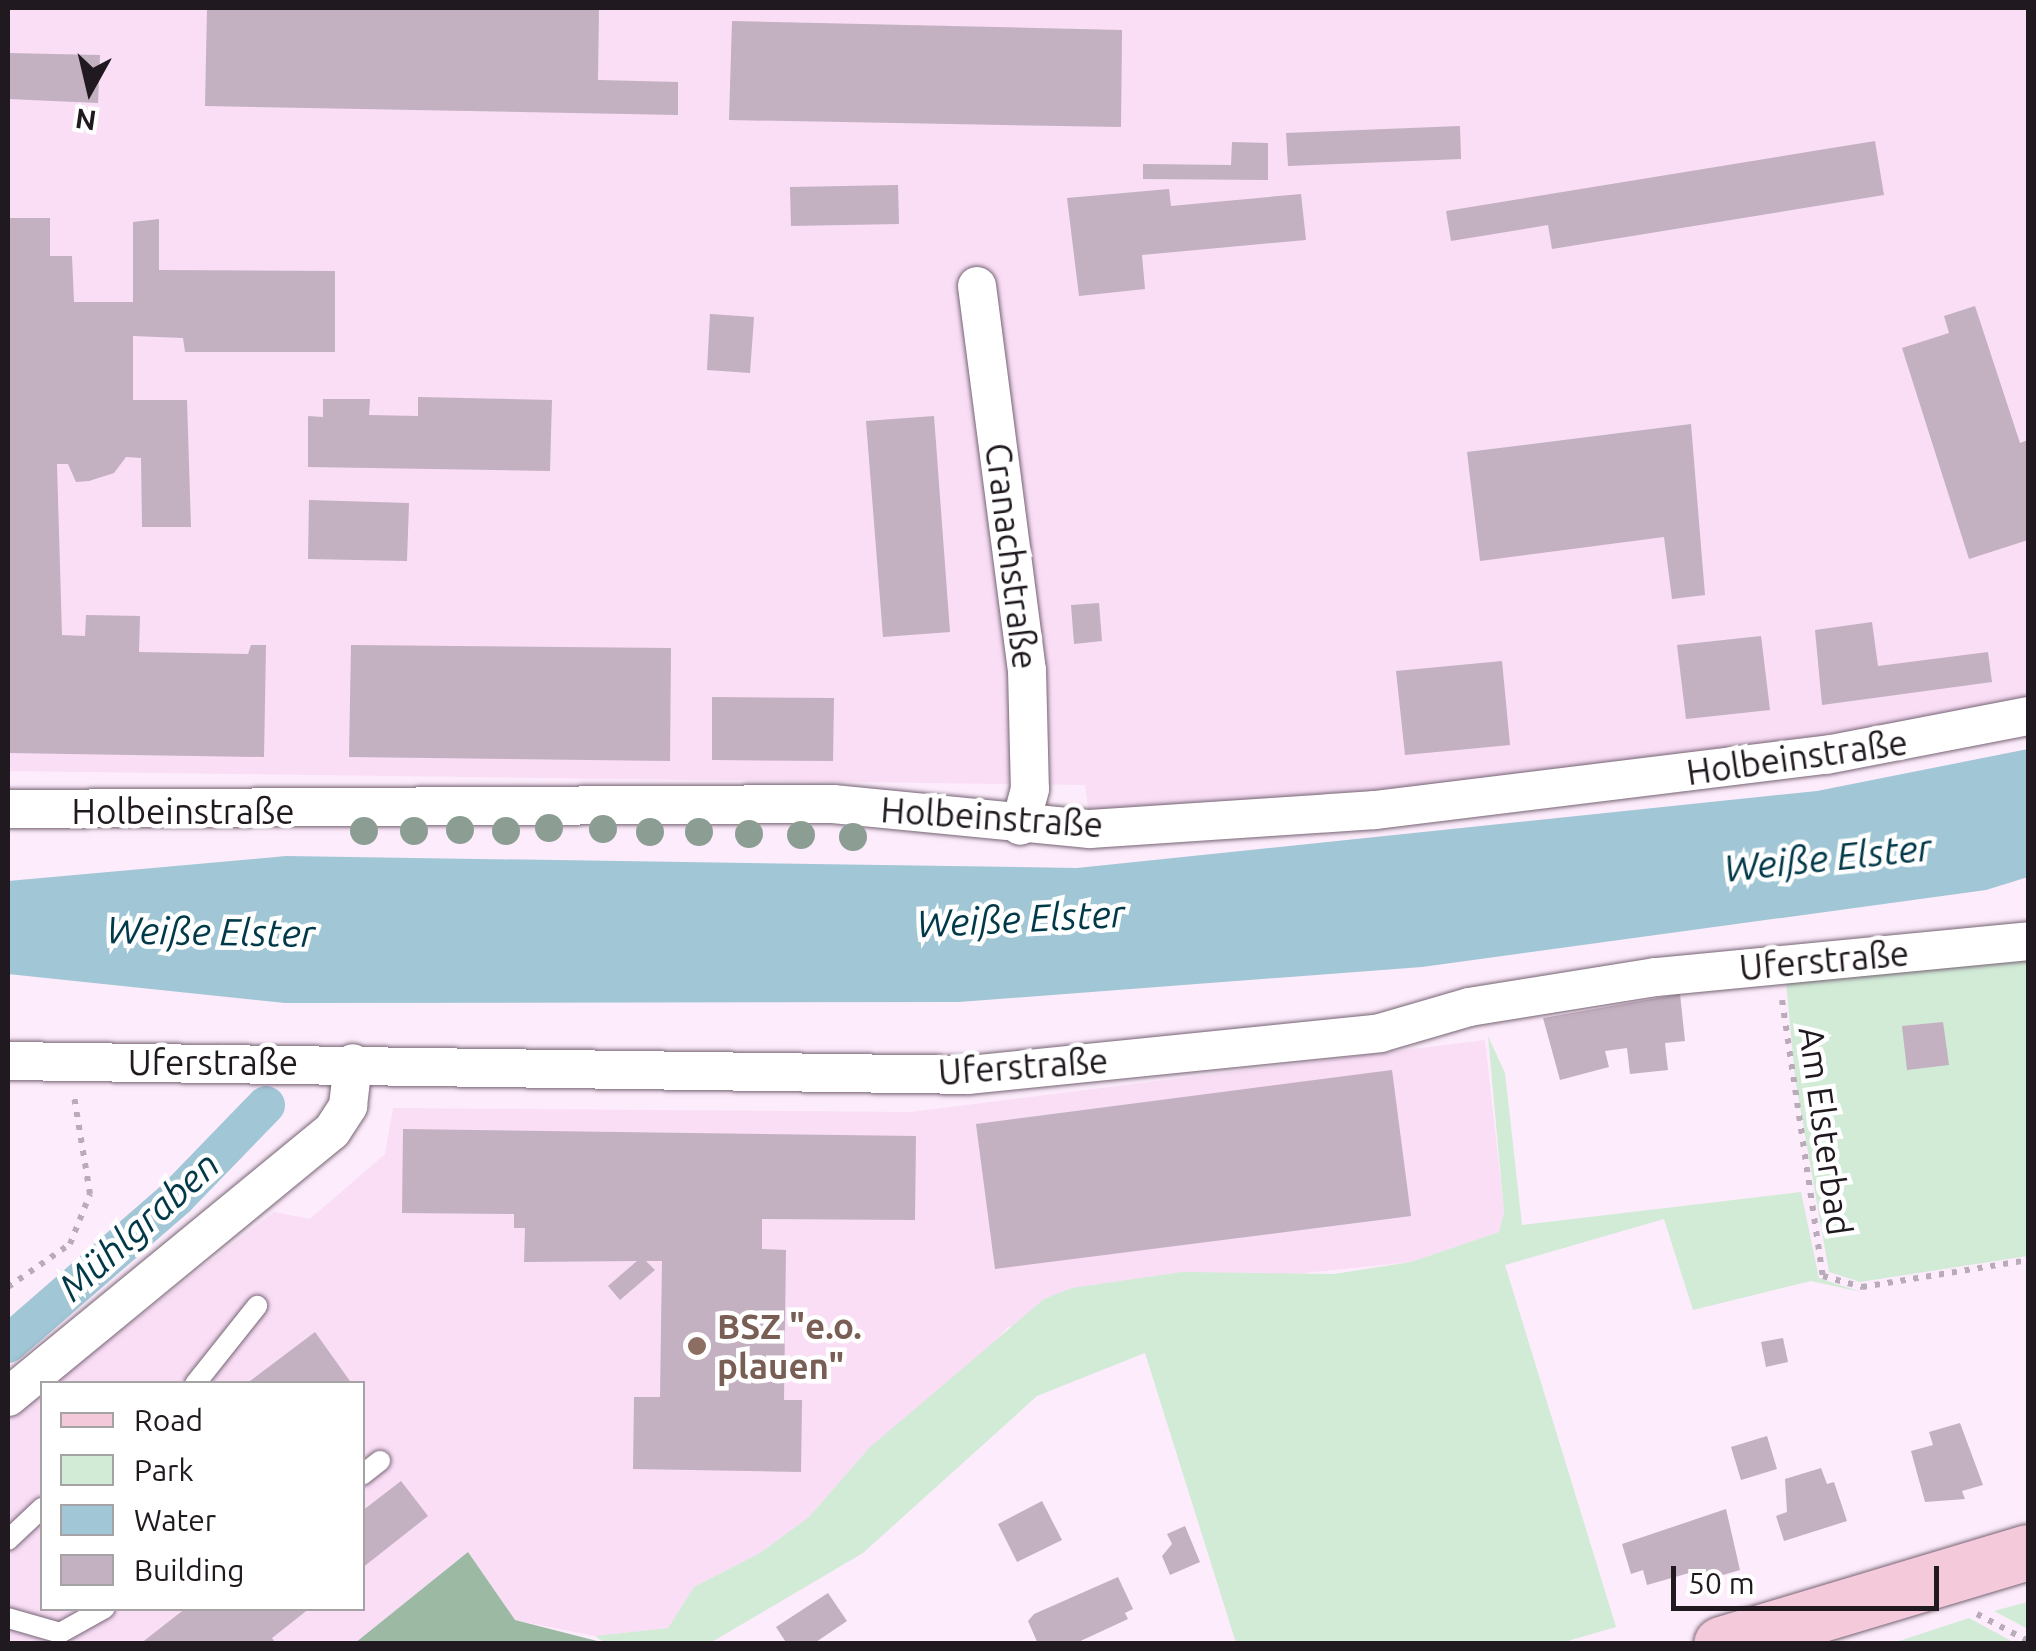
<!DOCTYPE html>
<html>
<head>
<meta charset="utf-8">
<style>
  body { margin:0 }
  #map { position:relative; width:2036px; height:1651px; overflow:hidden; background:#fdecfb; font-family:Ubuntu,sans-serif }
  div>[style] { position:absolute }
  .built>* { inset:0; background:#f9def6 }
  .green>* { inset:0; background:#d1ebd7 }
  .forest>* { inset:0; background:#9bb9a3 }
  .water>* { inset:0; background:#a1c6d5 }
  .canal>* { height:38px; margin:-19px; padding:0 19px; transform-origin:19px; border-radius:19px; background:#a1c6d5 }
  .building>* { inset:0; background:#c3b0c1 }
  .path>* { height:6px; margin-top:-3px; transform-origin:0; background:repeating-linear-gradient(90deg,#b9abb8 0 5px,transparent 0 13px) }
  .roads { filter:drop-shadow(0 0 2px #766474) drop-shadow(0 0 2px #766474) }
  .service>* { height:20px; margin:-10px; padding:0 10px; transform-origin:10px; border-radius:10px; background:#fff }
  .minor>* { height:38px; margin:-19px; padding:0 19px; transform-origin:19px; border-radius:19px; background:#fff }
  .secondary>* { height:55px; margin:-27.5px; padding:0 27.5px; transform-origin:27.5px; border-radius:27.5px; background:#f4cada }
  .trees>* { width:28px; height:28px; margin:-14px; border-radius:50%; background:#8c9e94 }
  .dots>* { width:28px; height:28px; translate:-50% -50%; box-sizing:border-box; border:5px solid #fff; border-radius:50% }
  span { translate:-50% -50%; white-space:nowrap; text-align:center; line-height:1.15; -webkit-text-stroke:9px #fff; paint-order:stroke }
  .street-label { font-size:35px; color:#20191f }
  .education-label { font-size:35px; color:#785e54; font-weight:700 }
  .left { translate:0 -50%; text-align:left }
  .water-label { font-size:38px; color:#013949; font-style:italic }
  .frame { position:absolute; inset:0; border:10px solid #20191f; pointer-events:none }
  .legend { position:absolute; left:40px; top:1381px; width:325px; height:230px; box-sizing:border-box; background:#fff; border:2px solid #a6a3a5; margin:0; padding:12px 18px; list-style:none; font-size:30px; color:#20191f }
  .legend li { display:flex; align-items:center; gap:20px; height:50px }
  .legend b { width:50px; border:2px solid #a6a3a5 }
  .north { position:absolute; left:40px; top:40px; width:100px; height:100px; -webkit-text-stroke:8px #fff; paint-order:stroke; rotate:188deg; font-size:28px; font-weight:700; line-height:40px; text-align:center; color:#20191f }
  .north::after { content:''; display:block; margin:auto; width:35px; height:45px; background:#20191f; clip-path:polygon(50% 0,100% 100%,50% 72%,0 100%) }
  .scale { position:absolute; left:1671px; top:1566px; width:268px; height:45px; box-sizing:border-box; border:5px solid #20191f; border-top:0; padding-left:12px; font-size:30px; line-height:35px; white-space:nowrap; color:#20191f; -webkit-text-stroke:8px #fff; paint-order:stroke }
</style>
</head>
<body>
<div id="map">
  <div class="built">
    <i style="clip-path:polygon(8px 8px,2028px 8px,2028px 702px,1690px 762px,1388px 793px,1089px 813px,1085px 785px,8px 771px)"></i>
    <i style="clip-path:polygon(1485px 1040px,1504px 1212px,1499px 1232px,1411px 1262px,1294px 1274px,1008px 1327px,975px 1364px,869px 1448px,809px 1517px,760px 1553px,694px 1587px,668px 1628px,595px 1636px,515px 1620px,468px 1552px,355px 1643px,8px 1644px,8px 1419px,42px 1392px,42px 1608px,362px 1608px,362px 1384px,53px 1383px,274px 1212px,310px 1219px,385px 1154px,393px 1108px,911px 1112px)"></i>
  </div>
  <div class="green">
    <i style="clip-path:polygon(2028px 949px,2028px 1256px,1860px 1282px,1829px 1272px,1795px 1078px,1786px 982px)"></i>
    <i style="clip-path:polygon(1488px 1036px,1505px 1073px,1522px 1225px,1801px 1192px,1819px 1278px,1861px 1292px,1811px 1281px,1693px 1310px,1664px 1219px,1505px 1265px,1616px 1627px,1561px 1643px,1236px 1643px,1145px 1353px,1037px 1396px,863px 1553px,710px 1643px,605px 1643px,595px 1636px,668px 1628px,694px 1587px,760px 1553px,809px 1517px,869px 1448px,1044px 1299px,1072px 1288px,1182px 1272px,1334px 1274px,1411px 1262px,1499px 1232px,1504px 1212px)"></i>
    <i style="clip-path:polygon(2028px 1602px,2028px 1629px,1994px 1611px)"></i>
    <i style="clip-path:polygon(1969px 1618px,2015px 1643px,1893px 1643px)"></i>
  </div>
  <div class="forest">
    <i style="clip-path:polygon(468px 1552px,515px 1620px,605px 1643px,355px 1643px)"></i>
  </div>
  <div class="water">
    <i style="clip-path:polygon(2028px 749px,2028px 877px,1986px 890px,1422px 967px,959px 1002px,285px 1003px,8px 974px,8px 881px,286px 856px,1077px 868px,1817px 791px)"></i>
  </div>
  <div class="canal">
    <i style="left:8px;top:1344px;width:224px;rotate:-41deg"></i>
    <i style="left:177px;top:1197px;width:128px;rotate:-45.9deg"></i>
  </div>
  <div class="building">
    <i style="clip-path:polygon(207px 8px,599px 10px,598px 80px,678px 82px,678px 115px,205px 106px)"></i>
    <i style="clip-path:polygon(732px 21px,1122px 30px,1121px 127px,729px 120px)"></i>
    <i style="clip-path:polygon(8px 53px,100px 55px,98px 103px,8px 99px)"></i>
    <i style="clip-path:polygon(1460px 126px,1461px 159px,1288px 166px,1286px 133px)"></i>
    <i style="clip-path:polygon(1875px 141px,1884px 195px,1552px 249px,1548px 225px,1451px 241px,1446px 211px)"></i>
    <i style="clip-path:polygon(1232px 142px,1268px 143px,1268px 180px,1143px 179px,1143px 164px,1231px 165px)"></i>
    <i style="clip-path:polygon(898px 185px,899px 224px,791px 226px,790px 187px)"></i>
    <i style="clip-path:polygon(1169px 189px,1171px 206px,1301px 194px,1306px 240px,1142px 255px,1145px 289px,1079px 296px,1067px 198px)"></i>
    <i style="clip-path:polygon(8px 218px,50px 218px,50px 256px,72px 256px,74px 302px,133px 302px,133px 222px,159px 219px,159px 270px,335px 271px,335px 352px,185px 352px,183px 338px,133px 336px,133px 400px,187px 400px,191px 527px,142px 527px,141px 458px,126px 457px,114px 473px,89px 481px,76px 482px,68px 464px,57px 464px,62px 635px,85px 636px,86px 615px,140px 616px,139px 652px,248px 654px,251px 645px,266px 645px,264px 757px,8px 753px)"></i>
    <i style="clip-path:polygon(1975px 306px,2020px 443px,2028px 440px,2028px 540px,1969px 559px,1902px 348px,1949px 333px,1944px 316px)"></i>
    <i style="clip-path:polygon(710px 314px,754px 317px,750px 373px,707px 370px)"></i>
    <i style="clip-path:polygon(418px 397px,552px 400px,550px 471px,308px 467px,308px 416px,323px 417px,323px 399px,370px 399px,369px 415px,418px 416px)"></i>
    <i style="clip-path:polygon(934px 416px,950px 632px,883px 637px,866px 421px)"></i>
    <i style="clip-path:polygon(1691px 424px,1705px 595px,1672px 599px,1664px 537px,1480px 561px,1467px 452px)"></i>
    <i style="clip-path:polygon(309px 500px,409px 503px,407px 561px,308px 559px)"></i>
    <i style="clip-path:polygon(1099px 603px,1102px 641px,1074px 644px,1071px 605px)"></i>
    <i style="clip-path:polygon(1872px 622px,1878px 666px,1988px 652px,1992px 682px,1822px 705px,1815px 630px)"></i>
    <i style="clip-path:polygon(1761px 636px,1770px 710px,1686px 719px,1677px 645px)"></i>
    <i style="clip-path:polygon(351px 645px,671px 648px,670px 761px,349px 757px)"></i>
    <i style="clip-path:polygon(1502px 661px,1510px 745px,1405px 755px,1396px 671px)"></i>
    <i style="clip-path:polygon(712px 697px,834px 698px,833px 761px,712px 760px)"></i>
    <i style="clip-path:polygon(1680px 994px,1685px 1041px,1665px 1043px,1668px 1070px,1630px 1074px,1627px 1048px,1605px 1051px,1609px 1067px,1560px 1080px,1543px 1018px)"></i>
    <i style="clip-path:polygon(1943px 1022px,1949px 1065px,1907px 1070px,1902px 1026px)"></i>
    <i style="clip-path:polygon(1392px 1070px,1411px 1216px,995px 1269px,976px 1124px)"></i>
    <i style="clip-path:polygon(403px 1129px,916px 1136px,915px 1220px,762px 1219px,762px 1249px,786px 1250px,784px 1400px,802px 1400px,801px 1472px,633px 1469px,634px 1397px,660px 1397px,662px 1261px,646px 1261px,655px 1270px,620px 1300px,608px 1286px,637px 1261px,524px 1262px,525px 1228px,514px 1228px,514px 1214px,402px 1213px)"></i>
    <i style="clip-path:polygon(315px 1332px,352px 1384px,246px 1384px)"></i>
    <i style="clip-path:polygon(1783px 1338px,1788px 1362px,1766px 1367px,1761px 1342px)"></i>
    <i style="clip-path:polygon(1960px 1423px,1983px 1485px,1962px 1491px,1965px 1499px,1925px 1502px,1911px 1451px,1933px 1445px,1929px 1432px)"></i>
    <i style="clip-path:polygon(1767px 1436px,1777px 1469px,1741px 1480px,1731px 1447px)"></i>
    <i style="clip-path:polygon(1821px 1468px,1827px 1484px,1834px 1482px,1847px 1521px,1784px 1541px,1776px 1516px,1787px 1512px,1785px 1479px)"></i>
    <i style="clip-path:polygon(401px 1481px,428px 1516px,362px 1568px,362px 1511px)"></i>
    <i style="clip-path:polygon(1042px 1501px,1062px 1540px,1017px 1562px,998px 1524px)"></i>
    <i style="clip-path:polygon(1726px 1509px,1740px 1570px,1706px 1580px,1703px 1569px,1647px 1585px,1643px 1570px,1631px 1574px,1622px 1544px)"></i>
    <i style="clip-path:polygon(1185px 1526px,1200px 1562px,1170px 1575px,1162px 1556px,1172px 1544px,1167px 1534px)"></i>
    <i style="clip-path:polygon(1118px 1577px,1133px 1609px,1125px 1613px,1128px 1619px,1074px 1644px,1038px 1644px,1028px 1621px,1034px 1614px)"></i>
    <i style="clip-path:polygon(828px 1593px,847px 1621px,813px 1644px,787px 1644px,776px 1627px)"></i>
    <i style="clip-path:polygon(186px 1608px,310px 1608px,272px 1638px,276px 1644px,140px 1644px)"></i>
  </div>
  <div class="path">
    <i style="left:1782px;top:1000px;width:279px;rotate:81.6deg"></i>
    <i style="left:1823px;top:1276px;width:41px;rotate:15.8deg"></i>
    <i style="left:1862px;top:1287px;width:168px;rotate:-9.2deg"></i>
    <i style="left:8px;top:1287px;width:75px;rotate:-34.7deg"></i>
    <i style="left:70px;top:1244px;width:54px;rotate:-68.2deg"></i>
    <i style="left:90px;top:1194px;width:99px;rotate:-99.3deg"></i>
    <i style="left:1977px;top:1614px;width:58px;rotate:27.9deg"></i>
  </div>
  <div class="roads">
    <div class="service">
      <i style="left:195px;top:1384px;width:100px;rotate:-51.5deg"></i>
      <i style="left:362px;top:1475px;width:23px;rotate:-38deg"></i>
      <i style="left:8px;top:1540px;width:47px;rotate:-43.3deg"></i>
      <i style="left:8px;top:1618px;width:54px;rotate:16.1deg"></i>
      <i style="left:60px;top:1633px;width:51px;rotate:-29.1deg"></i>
    </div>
    <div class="minor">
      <i style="left:977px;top:286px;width:387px;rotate:82.6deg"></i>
      <i style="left:1027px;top:670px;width:119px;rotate:88.6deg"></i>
      <i style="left:1030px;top:789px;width:38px;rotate:105deg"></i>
      <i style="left:8px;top:809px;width:825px;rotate:-0.35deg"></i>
      <i style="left:833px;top:804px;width:258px;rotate:5.6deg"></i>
      <i style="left:1090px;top:829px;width:286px;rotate:-3.8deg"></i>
      <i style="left:1375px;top:810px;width:454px;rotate:-7deg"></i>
      <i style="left:1826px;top:755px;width:206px;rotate:-10.9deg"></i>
      <i style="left:8px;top:1061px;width:961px;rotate:0.83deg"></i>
      <i style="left:969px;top:1075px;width:413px;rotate:-5.8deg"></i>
      <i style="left:1380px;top:1033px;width:93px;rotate:-16.3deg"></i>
      <i style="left:1469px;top:1007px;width:189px;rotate:-9.1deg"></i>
      <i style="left:1656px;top:977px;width:374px;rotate:-5.5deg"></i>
      <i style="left:8px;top:1397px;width:419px;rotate:-39.4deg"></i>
      <i style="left:332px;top:1131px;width:30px;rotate:-57deg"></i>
      <i style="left:348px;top:1106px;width:43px;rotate:-83.4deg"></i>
    </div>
    <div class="secondary">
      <i style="left:1721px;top:1644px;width:320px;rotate:-16.7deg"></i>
    </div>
  </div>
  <div class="trees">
    <i style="left:549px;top:828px"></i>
    <i style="left:603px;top:829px"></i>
    <i style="left:460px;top:830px"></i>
    <i style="left:364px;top:831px"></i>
    <i style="left:414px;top:831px"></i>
    <i style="left:506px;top:831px"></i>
    <i style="left:650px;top:832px"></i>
    <i style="left:699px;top:832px"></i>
    <i style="left:749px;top:834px"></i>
    <i style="left:801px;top:835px"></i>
    <i style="left:853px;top:837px"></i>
  </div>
  <div class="dots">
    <i style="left:697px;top:1346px;background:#8d6e63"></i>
  </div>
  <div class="street-label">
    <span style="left:1012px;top:556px;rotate:83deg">Cranachstraße</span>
    <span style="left:1797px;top:757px;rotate:-8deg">Holbeinstraße</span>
    <span style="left:183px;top:811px">Holbeinstraße</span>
    <span style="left:992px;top:817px;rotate:4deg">Holbeinstraße</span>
    <span style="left:1824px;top:960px;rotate:-5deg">Uferstraße</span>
    <span style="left:213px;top:1062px">Uferstraße</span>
    <span style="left:1023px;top:1066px;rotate:-4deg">Uferstraße</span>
    <span style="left:1826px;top:1131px;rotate:82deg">Am Elsterbad</span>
  </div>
  <div class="education-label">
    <span class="left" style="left:717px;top:1346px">BSZ "e.o.<br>plauen"</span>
  </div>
  <div class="water-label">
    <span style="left:1828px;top:858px;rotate:-6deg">Weiße Elster</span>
    <span style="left:1021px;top:919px;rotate:-3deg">Weiße Elster</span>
    <span style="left:211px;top:932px;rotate:1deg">Weiße Elster</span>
    <span style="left:139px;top:1226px;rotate:-42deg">Mühlgraben</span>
  </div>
  <div class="frame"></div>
  <ul class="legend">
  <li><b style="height:12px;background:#f4cada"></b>Road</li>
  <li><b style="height:28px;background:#d1ebd7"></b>Park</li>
  <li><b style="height:28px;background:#a1c6d5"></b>Water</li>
  <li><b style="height:28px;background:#c3b0c1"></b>Building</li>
  </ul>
  <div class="north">N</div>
  <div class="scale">50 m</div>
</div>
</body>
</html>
